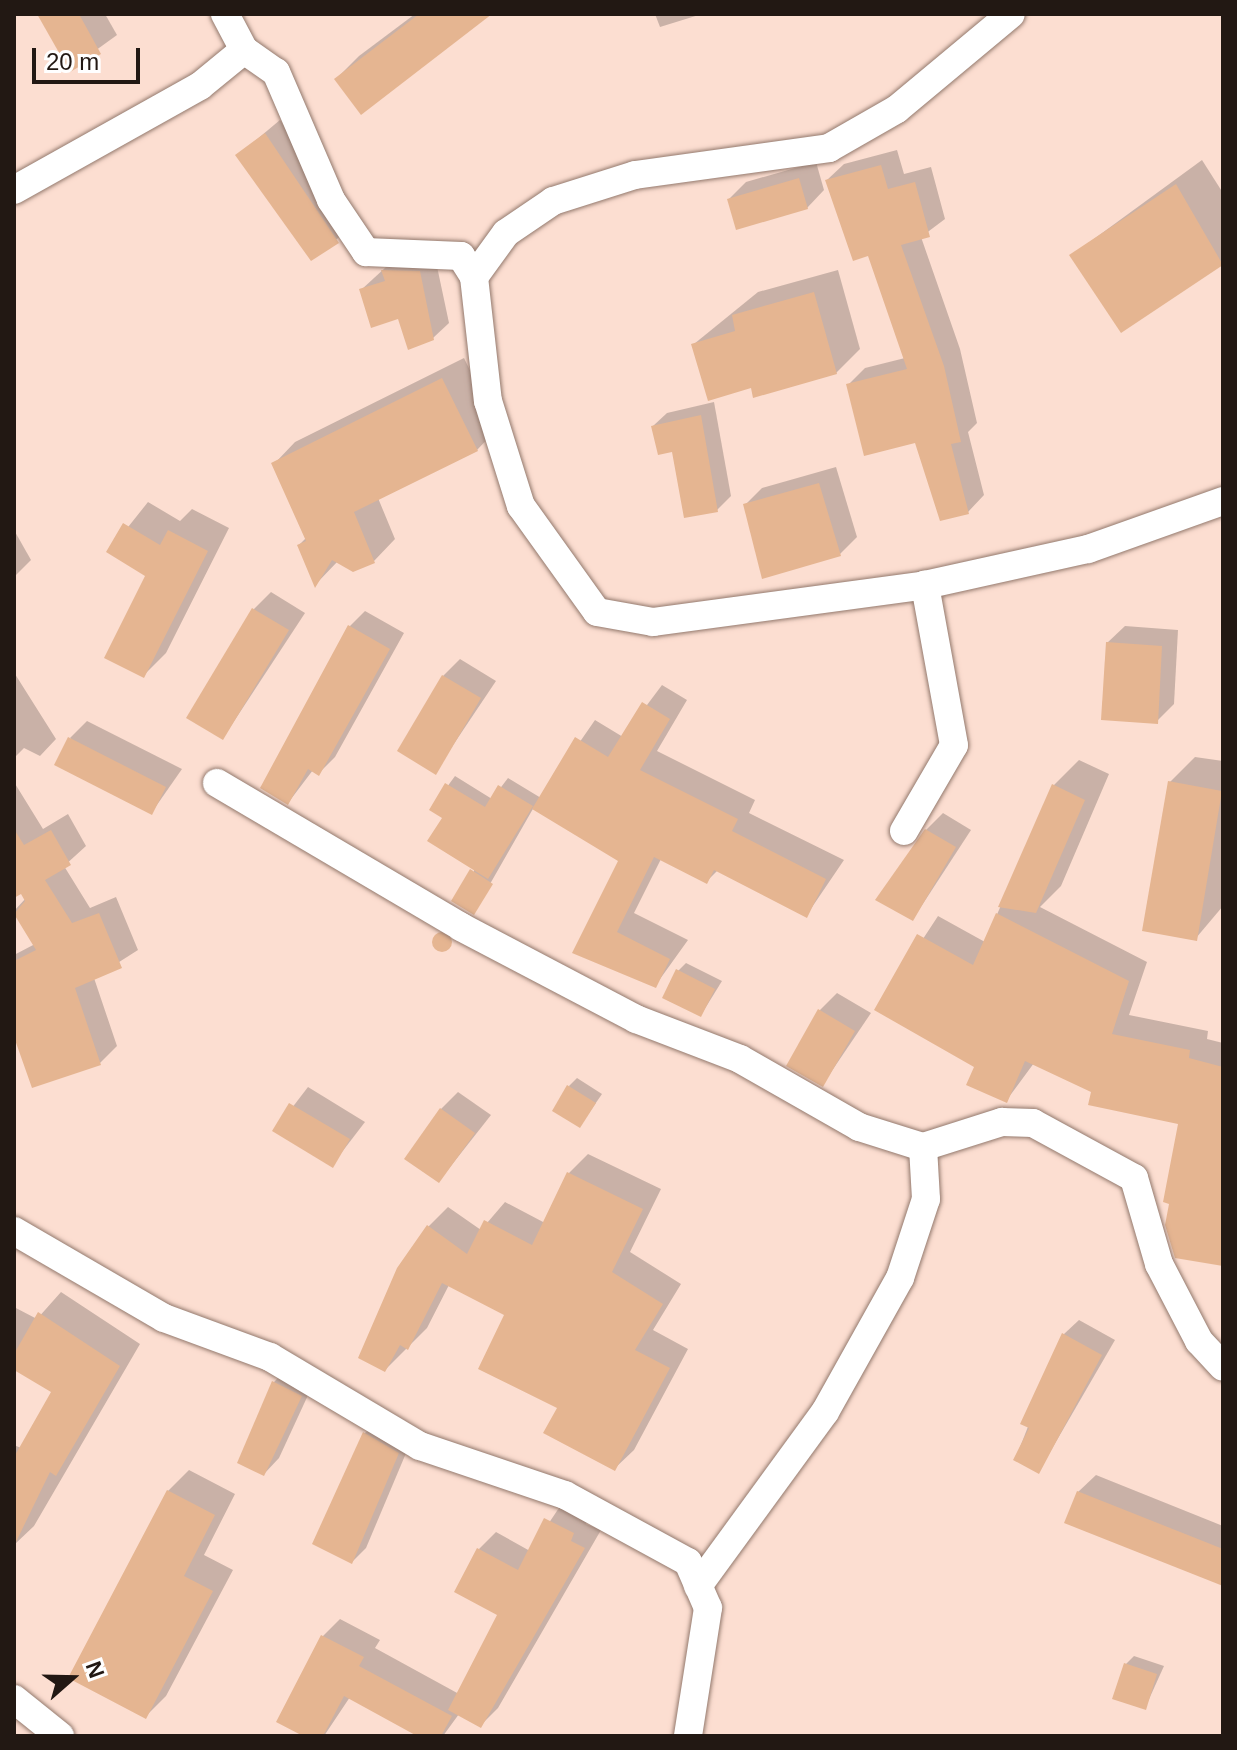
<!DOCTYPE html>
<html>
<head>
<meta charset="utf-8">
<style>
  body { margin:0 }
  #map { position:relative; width:1237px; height:1750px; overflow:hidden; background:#fcded1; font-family:Arial,sans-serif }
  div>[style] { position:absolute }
  .shadow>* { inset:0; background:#0003 }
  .building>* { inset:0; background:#e5b591 }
  .round { border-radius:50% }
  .roads { filter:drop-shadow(0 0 2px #93796d) drop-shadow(0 0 2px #93796d) }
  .street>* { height:28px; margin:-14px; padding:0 14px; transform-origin:14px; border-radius:14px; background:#fff }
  span { translate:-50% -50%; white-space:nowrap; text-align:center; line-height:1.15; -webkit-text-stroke:6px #fff; paint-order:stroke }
  .frame { position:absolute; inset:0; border:16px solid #221813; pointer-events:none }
  .north { position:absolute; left:32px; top:1638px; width:80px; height:80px; -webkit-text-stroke:6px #fff; paint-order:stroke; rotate:70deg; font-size:22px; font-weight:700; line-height:32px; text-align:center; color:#221813 }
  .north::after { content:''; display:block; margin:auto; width:28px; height:36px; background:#221813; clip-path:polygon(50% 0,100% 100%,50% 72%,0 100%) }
  .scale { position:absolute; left:32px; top:48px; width:108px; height:36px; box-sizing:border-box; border:4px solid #221813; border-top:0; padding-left:10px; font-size:24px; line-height:28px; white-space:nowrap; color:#221813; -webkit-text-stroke:6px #fff; paint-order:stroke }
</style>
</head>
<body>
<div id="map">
  <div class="shadow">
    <i style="clip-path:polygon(39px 14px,105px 14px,117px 35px,70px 69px)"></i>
    <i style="clip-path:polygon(415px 14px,484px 14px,336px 79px,359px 56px)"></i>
    <i style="clip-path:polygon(655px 14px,702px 14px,660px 27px)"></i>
    <i style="clip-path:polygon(280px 120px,353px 227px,311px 258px,238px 155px)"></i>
    <i style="clip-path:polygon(897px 150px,904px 174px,931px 167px,945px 219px,921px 237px,960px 349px,977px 423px,968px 432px,984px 495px,968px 512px,916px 440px,848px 385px,865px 368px,905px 358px,870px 253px,827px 180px,844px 164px)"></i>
    <i style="clip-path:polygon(1202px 160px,1223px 193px,1223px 263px,1121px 331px,1072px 255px)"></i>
    <i style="clip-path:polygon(816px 162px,824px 190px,807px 208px,729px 199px,746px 182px)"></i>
    <i style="clip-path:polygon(399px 255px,435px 257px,449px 323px,433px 338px,361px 290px)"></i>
    <i style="clip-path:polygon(838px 270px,860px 349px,836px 373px,752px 386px,694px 344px,758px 292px)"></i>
    <i style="clip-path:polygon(464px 358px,498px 428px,477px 450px,378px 498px,395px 539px,374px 561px,338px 561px,316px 584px,299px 545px,307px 537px,274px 464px,295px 442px)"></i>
    <i style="clip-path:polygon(714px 402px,731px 496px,717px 510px,653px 426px,667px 413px)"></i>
    <i style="clip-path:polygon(836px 467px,857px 537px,840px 554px,745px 505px,762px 488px)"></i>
    <i style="clip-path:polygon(148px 502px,180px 521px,192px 509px,229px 528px,166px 653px,143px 676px,147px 575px,109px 551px)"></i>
    <i style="clip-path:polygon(14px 530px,31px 560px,14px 577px)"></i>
    <i style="clip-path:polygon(271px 592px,305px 613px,223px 738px,254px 609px)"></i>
    <i style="clip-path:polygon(365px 611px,404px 633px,335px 757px,319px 773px,313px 770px,288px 803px,349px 627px)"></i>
    <i style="clip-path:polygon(1125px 626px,1178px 630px,1174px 704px,1157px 721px,1107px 643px)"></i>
    <i style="clip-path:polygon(460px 659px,496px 681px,435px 772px,443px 676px)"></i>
    <i style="clip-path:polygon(15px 674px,56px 739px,40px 756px,24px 748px,14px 758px)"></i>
    <i style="clip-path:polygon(662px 685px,687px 700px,657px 751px,755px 800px,749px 813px,844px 860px,806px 916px,718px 870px,707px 881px,661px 859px,634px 913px,688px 940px,655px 986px,575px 952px,620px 860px,534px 807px,474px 912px,474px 868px,445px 818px,431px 809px,455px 776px,492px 799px,508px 778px,541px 798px,595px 720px,623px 737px)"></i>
    <i style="clip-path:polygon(87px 721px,182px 769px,152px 812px,70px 738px)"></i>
    <i style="clip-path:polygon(1195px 757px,1223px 761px,1223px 906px,1196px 938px,1170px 782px)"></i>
    <i style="clip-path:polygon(1079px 760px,1109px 774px,1061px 886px,1040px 907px,1147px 962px,1129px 1015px,1208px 1031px,1207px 1039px,1223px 1043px,1223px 1263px,1180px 1123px,1034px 1063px,1006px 1101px,977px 1066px,877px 1009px,938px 916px,985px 942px,1053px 786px)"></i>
    <i style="clip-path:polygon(14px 782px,43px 829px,68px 814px,86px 846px,64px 866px,90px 908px,116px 897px,138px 950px,94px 978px,117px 1046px,100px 1063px,14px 1031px,14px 955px,35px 944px,14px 911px,26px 898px,14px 877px)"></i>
    <i style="clip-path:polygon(943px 813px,971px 830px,913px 919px,926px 830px)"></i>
    <i style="clip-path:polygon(686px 963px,722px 981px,701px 1015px,678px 971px)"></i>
    <i style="clip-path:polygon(837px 993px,871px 1013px,823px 1084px,820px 1010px)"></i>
    <i style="clip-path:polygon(577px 1078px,602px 1094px,580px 1126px,569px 1086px)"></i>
    <i style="clip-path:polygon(308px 1087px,365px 1122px,332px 1165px,275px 1130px)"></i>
    <i style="clip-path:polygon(458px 1092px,491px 1115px,439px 1181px,441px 1109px)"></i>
    <i style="clip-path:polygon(588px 1154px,661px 1189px,630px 1252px,681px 1284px,653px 1330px,688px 1349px,634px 1450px,614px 1469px,559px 1407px,507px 1314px,449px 1285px,427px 1328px,385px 1370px,399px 1269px,429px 1226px,448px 1207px,481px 1230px,505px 1202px,545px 1223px,569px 1173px)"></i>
    <i style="clip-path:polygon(61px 1292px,140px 1344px,34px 1526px,14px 1545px,14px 1445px,21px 1448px,54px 1391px,14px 1368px,14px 1307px,37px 1319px)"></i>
    <i style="clip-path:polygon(1079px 1320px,1115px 1340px,1039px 1471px,1015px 1460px,1064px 1334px)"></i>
    <i style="clip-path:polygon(289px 1367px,315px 1380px,279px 1458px,264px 1474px,274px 1382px)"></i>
    <i style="clip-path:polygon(379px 1419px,412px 1439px,366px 1548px,352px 1562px,365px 1433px)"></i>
    <i style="clip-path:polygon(189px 1470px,235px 1494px,204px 1555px,233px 1570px,166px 1696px,145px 1717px,168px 1491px)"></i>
    <i style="clip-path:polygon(1096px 1475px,1223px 1526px,1223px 1580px,1078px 1492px)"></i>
    <i style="clip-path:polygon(563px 1502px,590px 1515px,586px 1524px,601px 1530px,498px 1708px,481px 1725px,459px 1714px,443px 1736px,421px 1736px,350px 1697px,324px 1736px,307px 1736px,323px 1636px,340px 1619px,380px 1640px,375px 1648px,459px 1694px,500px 1614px,479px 1549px,496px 1532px,530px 1551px)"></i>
    <i style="clip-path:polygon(1134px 1656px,1164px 1666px,1145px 1708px,1126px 1664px)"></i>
  </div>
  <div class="building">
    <i style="clip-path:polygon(37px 14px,79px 14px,101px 54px,70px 72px)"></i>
    <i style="clip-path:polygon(419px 14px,492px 14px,361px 115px,334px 79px)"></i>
    <i style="clip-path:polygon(265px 133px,339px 243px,311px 261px,235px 155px)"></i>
    <i style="clip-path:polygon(881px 165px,888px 189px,915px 182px,930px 237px,901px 245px,944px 366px,961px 442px,951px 444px,969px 514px,940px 521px,915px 443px,864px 456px,846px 384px,907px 369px,868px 256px,853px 261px,825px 180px)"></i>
    <i style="clip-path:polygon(799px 178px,808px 209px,736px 230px,727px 199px)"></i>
    <i style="clip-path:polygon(1176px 184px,1223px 265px,1121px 333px,1069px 255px)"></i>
    <i style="clip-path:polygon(381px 270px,420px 271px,434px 340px,408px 350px,398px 319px,371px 328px,359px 289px,385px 281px)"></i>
    <i style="clip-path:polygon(814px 292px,837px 374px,753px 398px,751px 388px,708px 401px,691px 344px,735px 331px,732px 315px)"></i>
    <i style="clip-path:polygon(442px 378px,478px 451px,354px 512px,375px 563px,353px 572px,332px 560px,315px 588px,297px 545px,306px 541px,271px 463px)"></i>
    <i style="clip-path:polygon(701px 415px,718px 512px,684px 518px,672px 452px,658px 455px,651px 426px)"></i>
    <i style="clip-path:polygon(819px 483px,841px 556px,762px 579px,743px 504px)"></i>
    <i style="clip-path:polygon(123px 523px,160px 545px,168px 530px,208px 551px,144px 678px,104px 658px,145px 576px,106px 552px)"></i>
    <i style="clip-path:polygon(252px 608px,289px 630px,223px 740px,186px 718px)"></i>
    <i style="clip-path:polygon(348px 625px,390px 649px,319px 776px,308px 769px,288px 805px,260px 788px)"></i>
    <i style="clip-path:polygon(1106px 642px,1162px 646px,1158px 724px,1101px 720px)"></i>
    <i style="clip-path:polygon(442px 675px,481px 698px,436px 775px,397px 751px)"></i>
    <i style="clip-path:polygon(642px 702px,670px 719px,640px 770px,738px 819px,732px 831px,826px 879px,807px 918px,714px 870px,707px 884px,654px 857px,617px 932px,670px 959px,656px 988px,572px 953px,618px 861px,532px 809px,575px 737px,608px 757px)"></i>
    <i style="clip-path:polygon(68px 737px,166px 787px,152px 815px,54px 765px)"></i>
    <i style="clip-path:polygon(1168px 781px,1222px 791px,1197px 941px,1142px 931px)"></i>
    <i style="clip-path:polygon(445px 783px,485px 807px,498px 785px,533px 806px,488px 879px,427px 841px,442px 818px,429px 810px)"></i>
    <i style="clip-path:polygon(1052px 784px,1085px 800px,1036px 913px,998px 907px)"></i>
    <i style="clip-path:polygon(14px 829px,24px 845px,51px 830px,71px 865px,45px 880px,72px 923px,99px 913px,122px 968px,75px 988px,101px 1065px,32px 1088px,14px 1037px,14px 961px,36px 950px,14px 914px,25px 901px,21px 894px,14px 898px)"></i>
    <i style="clip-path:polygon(925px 829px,956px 847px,913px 921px,875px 900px)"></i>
    <i style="clip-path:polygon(470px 869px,493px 884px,474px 915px,451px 901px)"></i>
    <i style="clip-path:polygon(996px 913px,1129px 981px,1112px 1034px,1190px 1050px,1189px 1058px,1223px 1067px,1223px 1266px,1175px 1258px,1165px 1225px,1169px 1204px,1163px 1202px,1178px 1124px,1088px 1105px,1091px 1092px,1025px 1061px,1007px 1103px,966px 1085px,974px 1067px,874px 1010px,917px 934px,973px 965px)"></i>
    <i class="round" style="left:432px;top:932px;width:20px;height:20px"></i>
    <i style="clip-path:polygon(676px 969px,715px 989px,701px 1017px,662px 998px)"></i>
    <i style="clip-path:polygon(818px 1009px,855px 1031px,823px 1087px,786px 1066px)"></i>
    <i style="clip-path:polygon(567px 1085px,596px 1103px,580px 1128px,552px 1111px)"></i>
    <i style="clip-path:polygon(289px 1103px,350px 1139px,333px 1168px,272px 1131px)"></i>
    <i style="clip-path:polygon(440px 1108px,475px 1133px,439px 1183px,404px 1159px)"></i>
    <i style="clip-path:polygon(567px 1172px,643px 1209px,612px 1272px,663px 1304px,635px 1350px,670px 1368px,615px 1471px,543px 1433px,557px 1408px,478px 1369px,504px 1315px,442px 1283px,408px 1350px,400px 1345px,385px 1372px,358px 1358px,397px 1268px,427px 1225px,467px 1254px,484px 1220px,532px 1245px)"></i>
    <i style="clip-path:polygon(38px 1312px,120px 1366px,56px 1476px,50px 1472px,14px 1546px,14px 1457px,51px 1392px,14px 1370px,14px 1354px)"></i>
    <i style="clip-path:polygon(1062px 1333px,1102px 1355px,1039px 1474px,1013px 1460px,1029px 1428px,1020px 1424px)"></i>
    <i style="clip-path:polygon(272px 1381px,302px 1396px,264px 1476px,237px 1463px)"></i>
    <i style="clip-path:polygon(363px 1432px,399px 1453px,352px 1564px,312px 1544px)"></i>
    <i style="clip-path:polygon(167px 1490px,215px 1515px,184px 1576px,213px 1591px,146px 1719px,68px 1678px)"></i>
    <i style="clip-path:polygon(1077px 1491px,1223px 1549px,1223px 1586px,1064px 1523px)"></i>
    <i style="clip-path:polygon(544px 1518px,574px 1533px,571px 1541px,585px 1548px,481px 1728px,448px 1710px,497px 1615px,454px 1592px,477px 1548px,518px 1570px)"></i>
    <i style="clip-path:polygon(321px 1635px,364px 1657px,359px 1666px,452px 1716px,441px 1736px,417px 1736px,344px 1696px,323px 1736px,303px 1736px,276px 1722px)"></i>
    <i style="clip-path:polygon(1124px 1663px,1157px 1674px,1146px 1710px,1112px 1699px)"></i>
  </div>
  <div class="roads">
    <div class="street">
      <i style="left:244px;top:50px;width:39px;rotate:35deg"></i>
      <i style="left:276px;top:72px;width:139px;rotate:66.7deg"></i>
      <i style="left:331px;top:200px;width:63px;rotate:56.1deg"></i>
      <i style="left:366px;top:252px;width:95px;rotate:2.4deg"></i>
      <i style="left:461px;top:256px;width:25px;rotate:58deg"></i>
      <i style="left:474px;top:277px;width:125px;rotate:83.6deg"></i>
      <i style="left:488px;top:401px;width:110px;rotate:72.6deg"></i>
      <i style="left:521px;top:506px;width:130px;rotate:54.4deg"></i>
      <i style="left:597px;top:612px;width:57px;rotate:10.1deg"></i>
      <i style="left:653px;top:622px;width:275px;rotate:-7.7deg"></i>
      <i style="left:925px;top:585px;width:167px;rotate:-12.5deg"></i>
      <i style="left:1088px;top:549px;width:143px;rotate:-19.6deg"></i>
      <i style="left:14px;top:190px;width:213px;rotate:-29.2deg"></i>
      <i style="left:200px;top:86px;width:57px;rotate:-39.3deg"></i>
      <i style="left:244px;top:50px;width:41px;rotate:-117.8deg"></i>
      <i style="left:474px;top:277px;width:54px;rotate:-54deg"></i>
      <i style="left:506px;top:233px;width:57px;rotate:-34.2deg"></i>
      <i style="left:553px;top:201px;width:86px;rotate:-17.6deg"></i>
      <i style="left:635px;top:175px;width:196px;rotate:-7.9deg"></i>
      <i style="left:829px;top:148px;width:78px;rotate:-29.8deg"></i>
      <i style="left:897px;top:109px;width:148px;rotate:-39.8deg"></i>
      <i style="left:217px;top:783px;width:283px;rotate:30.5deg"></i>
      <i style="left:461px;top:927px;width:198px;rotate:27.7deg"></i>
      <i style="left:636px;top:1019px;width:111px;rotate:21deg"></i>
      <i style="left:740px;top:1059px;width:137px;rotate:29.7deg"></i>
      <i style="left:859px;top:1127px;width:67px;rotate:17.4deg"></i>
      <i style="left:923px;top:1147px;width:83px;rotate:-17.6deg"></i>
      <i style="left:1002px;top:1122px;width:31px;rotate:2deg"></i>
      <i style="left:1033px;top:1123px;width:115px;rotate:28.6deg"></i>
      <i style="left:1134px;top:1178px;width:90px;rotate:73.8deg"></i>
      <i style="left:1159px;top:1264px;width:87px;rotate:62.5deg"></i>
      <i style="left:1199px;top:1341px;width:35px;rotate:47deg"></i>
      <i style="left:904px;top:831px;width:99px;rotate:-59.8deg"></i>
      <i style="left:954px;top:745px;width:163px;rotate:-100.3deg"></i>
      <i style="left:14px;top:1231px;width:173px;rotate:30.1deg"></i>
      <i style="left:164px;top:1318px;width:113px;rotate:20.2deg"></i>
      <i style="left:270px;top:1357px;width:174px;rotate:30.7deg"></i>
      <i style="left:420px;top:1446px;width:153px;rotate:18.7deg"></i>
      <i style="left:565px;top:1495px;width:140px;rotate:28.6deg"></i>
      <i style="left:688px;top:1562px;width:50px;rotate:66.5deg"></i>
      <i style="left:708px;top:1608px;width:130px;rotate:98.9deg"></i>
      <i style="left:698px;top:1586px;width:215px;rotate:-53.9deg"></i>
      <i style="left:825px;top:1412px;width:154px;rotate:-60.8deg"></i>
      <i style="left:900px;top:1278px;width:83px;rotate:-71.8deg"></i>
      <i style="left:926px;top:1199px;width:52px;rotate:-93.3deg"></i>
      <i style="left:14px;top:1699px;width:59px;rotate:38.8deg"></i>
    </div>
  </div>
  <div class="frame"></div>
  <div class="north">N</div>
  <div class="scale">20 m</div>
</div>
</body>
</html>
